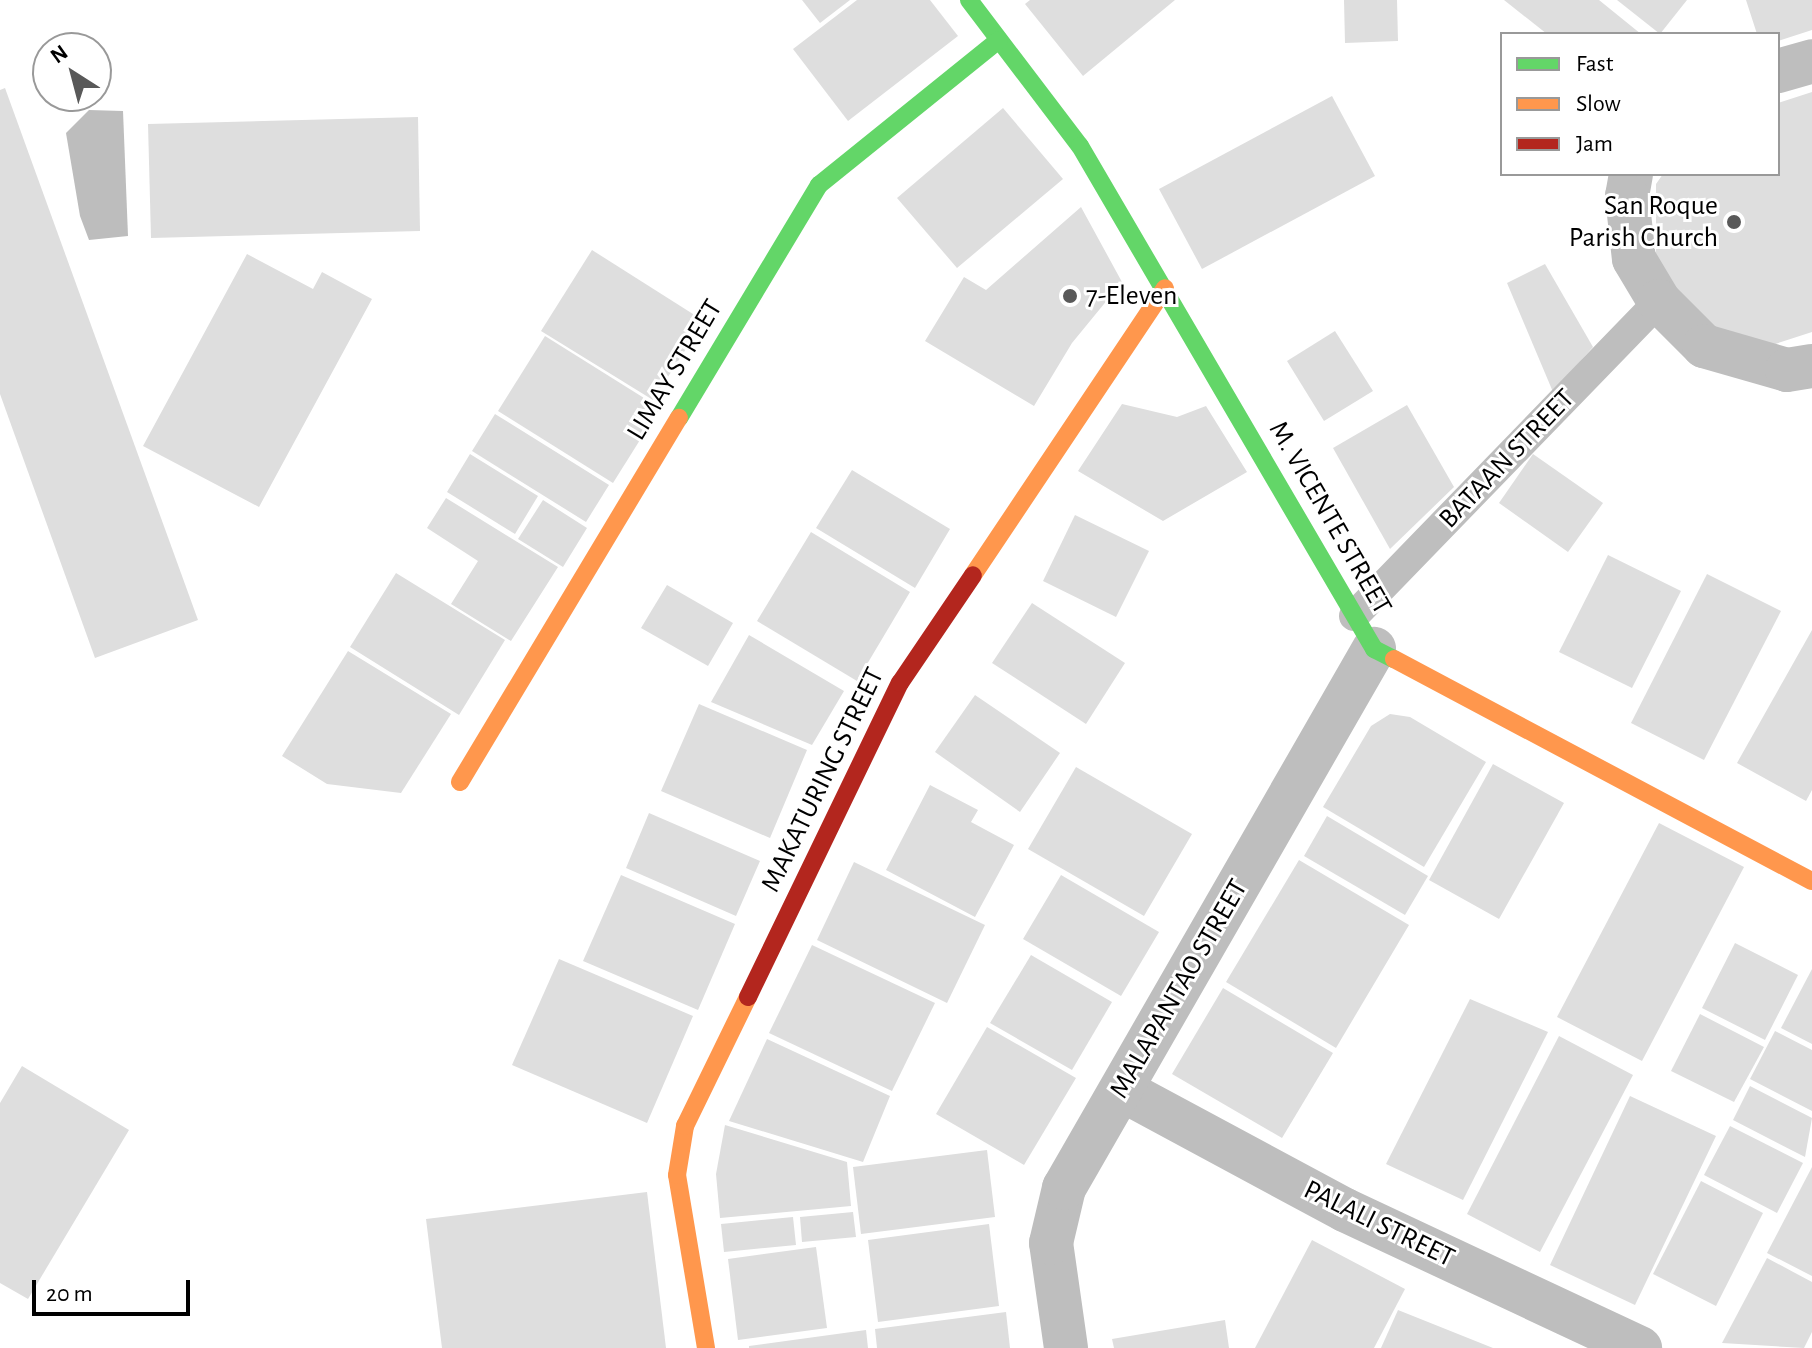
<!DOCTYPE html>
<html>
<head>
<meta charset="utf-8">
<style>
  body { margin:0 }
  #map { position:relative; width:1812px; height:1348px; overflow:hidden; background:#fff; font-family:"Alegreya Sans",sans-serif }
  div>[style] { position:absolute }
  .water>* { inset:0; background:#bdbdbd }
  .building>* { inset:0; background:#dedede }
  .lane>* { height:30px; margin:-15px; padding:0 15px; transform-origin:15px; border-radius:15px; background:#bebebe }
  .street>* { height:44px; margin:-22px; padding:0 22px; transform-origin:22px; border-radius:22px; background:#bebebe }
  .fast>* { height:18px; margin:-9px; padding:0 9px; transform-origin:9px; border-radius:9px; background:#63d668 }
  .slow>* { height:18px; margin:-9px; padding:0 9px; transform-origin:9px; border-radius:9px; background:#ff974d }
  .jam>* { height:18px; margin:-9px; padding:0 9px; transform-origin:9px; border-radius:9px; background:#b3261e }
  .dots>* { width:22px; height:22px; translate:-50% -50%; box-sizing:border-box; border:4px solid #fff; border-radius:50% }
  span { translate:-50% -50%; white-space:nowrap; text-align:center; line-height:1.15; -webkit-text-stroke:6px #fff; paint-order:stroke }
  .poi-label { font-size:28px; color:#000 }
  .right { translate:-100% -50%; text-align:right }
  .left { translate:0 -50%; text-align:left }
  .street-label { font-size:28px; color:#000 }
  .legend { position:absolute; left:1500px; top:32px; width:280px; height:144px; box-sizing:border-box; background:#fff; border:2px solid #999; margin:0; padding:10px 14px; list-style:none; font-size:24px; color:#000 }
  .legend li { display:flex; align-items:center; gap:16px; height:40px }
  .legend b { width:40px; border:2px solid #999 }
  .north { position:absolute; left:32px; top:32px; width:80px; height:80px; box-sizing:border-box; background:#fff; border:2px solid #999; border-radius:50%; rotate:324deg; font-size:22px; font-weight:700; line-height:32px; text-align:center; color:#000 }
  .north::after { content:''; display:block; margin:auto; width:28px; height:36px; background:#595959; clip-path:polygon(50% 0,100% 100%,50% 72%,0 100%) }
  .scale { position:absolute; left:32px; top:1280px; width:158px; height:36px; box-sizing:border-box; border:4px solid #000; border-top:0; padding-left:10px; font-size:24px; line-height:28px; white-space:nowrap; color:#000; -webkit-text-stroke:6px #fff; paint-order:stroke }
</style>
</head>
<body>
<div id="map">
  <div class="water">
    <i style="clip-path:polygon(89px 110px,123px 111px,128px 236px,89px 240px,80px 216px,66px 133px)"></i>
  </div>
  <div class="building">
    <i style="clip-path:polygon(802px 0,850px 0,820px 23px)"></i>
    <i style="clip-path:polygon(857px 0,930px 0,958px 36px,848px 121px,793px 49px)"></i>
    <i style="clip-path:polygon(1030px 0,1175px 0,1083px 76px,1025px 4px)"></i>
    <i style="clip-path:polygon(1344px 0,1397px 0,1398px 41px,1345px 43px)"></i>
    <i style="clip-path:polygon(1504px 0,1599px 0,1641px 34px,1547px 34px)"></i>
    <i style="clip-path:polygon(1617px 0,1687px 0,1660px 34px)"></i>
    <i style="clip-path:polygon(1746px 0,1812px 0,1812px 30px,1778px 41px,1778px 34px,1757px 34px)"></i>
    <i style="clip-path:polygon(5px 88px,198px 620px,95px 658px,0 394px,0 90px)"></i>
    <i style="clip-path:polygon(1812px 92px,1812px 332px,1763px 348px,1700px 320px,1656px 260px,1656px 184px,1663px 174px,1778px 174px,1778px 103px)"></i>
    <i style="clip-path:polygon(1332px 96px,1375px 176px,1202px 269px,1159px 189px)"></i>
    <i style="clip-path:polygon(1003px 108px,1063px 179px,957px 268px,897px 198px)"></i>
    <i style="clip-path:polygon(418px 117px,420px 231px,151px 238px,148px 124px)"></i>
    <i style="clip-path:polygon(1081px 207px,1122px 282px,1072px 343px,1034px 406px,925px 341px,964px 277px,986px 290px)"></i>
    <i style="clip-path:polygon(592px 250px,704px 321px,653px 400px,541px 331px)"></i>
    <i style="clip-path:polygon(247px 254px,313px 289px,322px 272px,372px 299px,259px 507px,143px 446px)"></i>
    <i style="clip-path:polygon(1545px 264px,1593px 347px,1553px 392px,1507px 283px)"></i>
    <i style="clip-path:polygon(1335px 331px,1373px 391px,1324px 421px,1287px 361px)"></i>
    <i style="clip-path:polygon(545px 336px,660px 408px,613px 483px,498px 411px)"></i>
    <i style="clip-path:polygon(1122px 404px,1177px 417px,1206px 406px,1247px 472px,1163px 521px,1078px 471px)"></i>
    <i style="clip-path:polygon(1407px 405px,1454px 487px,1390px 549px,1333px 448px)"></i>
    <i style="clip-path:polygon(495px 414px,609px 485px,586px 522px,472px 451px)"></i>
    <i style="clip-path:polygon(470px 454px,538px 496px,515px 534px,447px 492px)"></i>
    <i style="clip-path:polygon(1533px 454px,1603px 503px,1568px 552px,1499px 503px)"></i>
    <i style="clip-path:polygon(852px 470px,950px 529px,915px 588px,816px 528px)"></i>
    <i style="clip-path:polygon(446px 498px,558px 567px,511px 641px,451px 604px,478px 561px,427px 528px)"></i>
    <i style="clip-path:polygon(543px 500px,587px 528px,563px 567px,518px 539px)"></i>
    <i style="clip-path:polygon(1075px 515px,1149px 551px,1116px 617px,1043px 581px)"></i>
    <i style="clip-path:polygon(811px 532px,910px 592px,857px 681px,757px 621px)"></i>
    <i style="clip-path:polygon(1608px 555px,1681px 591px,1632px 688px,1559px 652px)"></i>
    <i style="clip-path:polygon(396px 573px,505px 640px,459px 715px,350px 647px)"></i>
    <i style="clip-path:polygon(1707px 574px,1781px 611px,1704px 760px,1631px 723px)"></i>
    <i style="clip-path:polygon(667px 585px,733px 623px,708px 666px,641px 628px)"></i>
    <i style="clip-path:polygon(1032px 603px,1125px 663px,1086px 724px,992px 663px)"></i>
    <i style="clip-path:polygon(1812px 630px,1812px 790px,1806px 801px,1737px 763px)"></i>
    <i style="clip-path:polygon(749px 635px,844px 691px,812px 745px,711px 702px)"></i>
    <i style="clip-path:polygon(348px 651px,451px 714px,401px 793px,327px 784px,282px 756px)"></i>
    <i style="clip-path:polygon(975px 695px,1060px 753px,1020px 812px,935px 752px)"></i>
    <i style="clip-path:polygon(699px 704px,807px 750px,770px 838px,661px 791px)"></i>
    <i style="clip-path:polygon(1390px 714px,1410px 717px,1486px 762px,1424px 867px,1323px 807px,1371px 726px)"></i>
    <i style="clip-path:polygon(1493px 764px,1564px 803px,1499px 919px,1429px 880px)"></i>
    <i style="clip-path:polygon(1076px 767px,1192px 834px,1144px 916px,1028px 849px)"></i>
    <i style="clip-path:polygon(930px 785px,978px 810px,971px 822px,1014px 845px,975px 917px,886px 870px)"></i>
    <i style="clip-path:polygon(649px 813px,760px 861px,736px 916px,626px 868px)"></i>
    <i style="clip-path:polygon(1327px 816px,1428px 876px,1405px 915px,1304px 856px)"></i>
    <i style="clip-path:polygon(1659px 823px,1744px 867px,1642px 1061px,1557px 1017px)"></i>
    <i style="clip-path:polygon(1299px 860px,1409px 925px,1336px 1048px,1226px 982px)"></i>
    <i style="clip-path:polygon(854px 862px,985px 925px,947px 1003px,817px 940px)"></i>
    <i style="clip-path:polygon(621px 875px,735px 924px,698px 1010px,583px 961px)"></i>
    <i style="clip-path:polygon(1061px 875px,1159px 932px,1121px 996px,1023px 939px)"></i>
    <i style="clip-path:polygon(1735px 943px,1798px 975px,1765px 1040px,1702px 1008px)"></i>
    <i style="clip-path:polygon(812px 945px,935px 1003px,892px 1091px,769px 1033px)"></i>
    <i style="clip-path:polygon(1031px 955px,1112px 1002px,1072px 1070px,990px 1023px)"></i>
    <i style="clip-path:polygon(559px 959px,693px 1016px,647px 1123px,512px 1065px)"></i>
    <i style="clip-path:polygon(1812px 969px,1812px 1044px,1781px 1028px)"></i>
    <i style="clip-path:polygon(1223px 988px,1333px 1053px,1282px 1138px,1172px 1074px)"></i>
    <i style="clip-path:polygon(1470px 999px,1548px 1032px,1463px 1200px,1386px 1164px)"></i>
    <i style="clip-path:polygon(1700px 1014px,1764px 1047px,1734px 1102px,1671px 1071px)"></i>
    <i style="clip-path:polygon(987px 1027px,1076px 1078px,1024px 1165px,936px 1114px)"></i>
    <i style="clip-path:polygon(1775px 1031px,1812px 1050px,1812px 1111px,1750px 1079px)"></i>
    <i style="clip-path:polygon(1559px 1036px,1633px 1075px,1540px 1252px,1467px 1214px)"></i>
    <i style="clip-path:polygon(767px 1039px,890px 1096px,863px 1162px,729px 1121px)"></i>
    <i style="clip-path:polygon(22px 1066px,129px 1130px,28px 1299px,0 1283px,0 1103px)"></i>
    <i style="clip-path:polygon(1750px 1086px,1812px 1118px,1805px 1157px,1733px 1120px)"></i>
    <i style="clip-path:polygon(1630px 1096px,1716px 1136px,1635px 1305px,1550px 1265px)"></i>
    <i style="clip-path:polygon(725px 1125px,847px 1162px,851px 1206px,720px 1218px,716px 1174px)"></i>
    <i style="clip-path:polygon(1730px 1126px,1803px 1163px,1777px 1213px,1704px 1175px)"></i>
    <i style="clip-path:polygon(987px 1150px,995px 1217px,861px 1234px,853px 1167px)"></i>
    <i style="clip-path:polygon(1812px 1167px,1812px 1276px,1767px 1253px)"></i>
    <i style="clip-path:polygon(1701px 1181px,1763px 1213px,1716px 1306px,1653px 1274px)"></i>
    <i style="clip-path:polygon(647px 1192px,666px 1348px,442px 1348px,426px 1219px)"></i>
    <i style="clip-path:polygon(853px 1212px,856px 1237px,802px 1242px,800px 1217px)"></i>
    <i style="clip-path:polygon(793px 1217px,796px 1245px,724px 1252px,721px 1224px)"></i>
    <i style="clip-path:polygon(989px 1224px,999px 1306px,878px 1322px,868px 1240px)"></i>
    <i style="clip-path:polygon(1312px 1240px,1405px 1289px,1374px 1348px,1255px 1348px)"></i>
    <i style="clip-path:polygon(816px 1247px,827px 1328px,738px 1340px,728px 1259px)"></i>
    <i style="clip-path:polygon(1767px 1258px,1812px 1282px,1812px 1332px,1804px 1348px,1722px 1343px)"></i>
    <i style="clip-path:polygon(1398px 1310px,1493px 1348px,1381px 1348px)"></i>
    <i style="clip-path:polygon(1006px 1312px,1010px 1348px,877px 1348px,875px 1329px)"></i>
    <i style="clip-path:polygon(1225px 1320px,1229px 1348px,1114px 1348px,1112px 1339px)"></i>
    <i style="clip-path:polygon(866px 1330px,868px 1348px,749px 1348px,749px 1346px)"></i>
  </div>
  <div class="lane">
    <i style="left:1354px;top:616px;width:438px;rotate:-45.9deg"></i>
  </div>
  <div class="street">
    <i style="left:1778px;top:71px;width:35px;rotate:-16deg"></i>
    <i style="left:1631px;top:174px;width:22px;rotate:100deg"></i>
    <i style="left:1627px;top:196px;width:63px;rotate:83.7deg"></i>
    <i style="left:1634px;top:259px;width:49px;rotate:59.2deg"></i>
    <i style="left:1659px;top:301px;width:64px;rotate:45deg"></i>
    <i style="left:1704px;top:346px;width:86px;rotate:16.1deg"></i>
    <i style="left:1787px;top:370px;width:25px;rotate:-9deg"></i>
    <i style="left:1122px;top:1090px;width:253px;rotate:28.3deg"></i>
    <i style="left:1345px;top:1210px;width:326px;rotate:25.1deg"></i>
    <i style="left:1066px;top:1348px;width:106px;rotate:-98.1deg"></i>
    <i style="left:1051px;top:1243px;width:57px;rotate:-76.7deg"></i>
    <i style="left:1064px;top:1188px;width:622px;rotate:-60.1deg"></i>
  </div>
  <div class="fast">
    <i style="left:969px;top:0;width:183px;rotate:52.8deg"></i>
    <i style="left:1080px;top:146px;width:583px;rotate:59.69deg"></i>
    <i style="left:1374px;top:649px;width:22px;rotate:27deg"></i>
    <i style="left:679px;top:418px;width:272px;rotate:-59deg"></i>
    <i style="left:819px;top:185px;width:231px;rotate:-38.9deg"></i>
  </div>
  <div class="slow">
    <i style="left:973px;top:575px;width:345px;rotate:-56.2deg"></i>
    <i style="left:1394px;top:659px;width:473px;rotate:28deg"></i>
    <i style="left:460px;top:782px;width:425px;rotate:-59deg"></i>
    <i style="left:706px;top:1348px;width:175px;rotate:-99.5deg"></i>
    <i style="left:677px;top:1175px;width:50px;rotate:-80.7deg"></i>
    <i style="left:685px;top:1126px;width:144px;rotate:-64deg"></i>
  </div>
  <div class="jam">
    <i style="left:748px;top:997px;width:349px;rotate:-64.2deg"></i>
    <i style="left:900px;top:683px;width:130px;rotate:-55.9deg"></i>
  </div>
  <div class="dots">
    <i style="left:1734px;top:222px;background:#595959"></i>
    <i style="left:1070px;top:296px;background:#595959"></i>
  </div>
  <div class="poi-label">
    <span class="right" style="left:1718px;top:222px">San Roque<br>Parish Church</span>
    <span class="left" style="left:1086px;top:296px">7-Eleven</span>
  </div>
  <div class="street-label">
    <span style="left:675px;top:370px;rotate:-59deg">LIMAY STREET</span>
    <span style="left:1507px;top:459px;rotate:-46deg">BATAAN STREET</span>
    <span style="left:1330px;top:518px;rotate:60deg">M. VICENTE STREET</span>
    <span style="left:823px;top:780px;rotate:-64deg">MAKATURING STREET</span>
    <span style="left:1179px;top:989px;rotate:-60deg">MALAPANTAO STREET</span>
    <span style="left:1379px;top:1224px;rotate:26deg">PALALI STREET</span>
  </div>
  <ul class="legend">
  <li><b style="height:10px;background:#63d668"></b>Fast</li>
  <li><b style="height:10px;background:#ff974d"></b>Slow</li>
  <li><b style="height:10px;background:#b3261e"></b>Jam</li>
  </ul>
  <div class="north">N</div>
  <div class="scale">20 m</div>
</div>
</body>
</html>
